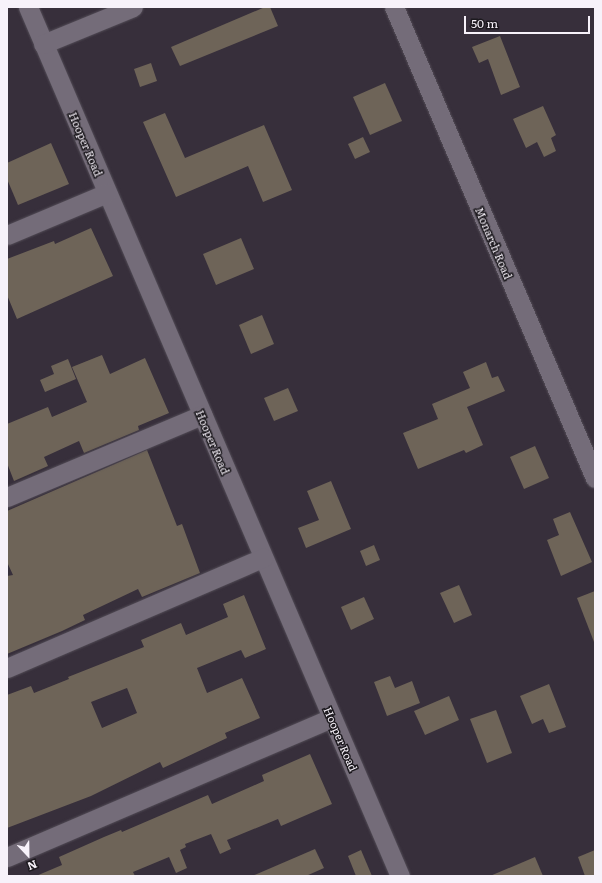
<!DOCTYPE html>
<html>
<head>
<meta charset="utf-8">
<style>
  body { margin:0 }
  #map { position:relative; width:602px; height:883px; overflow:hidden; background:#372f3b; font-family:Literata,serif }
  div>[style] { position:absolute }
  .building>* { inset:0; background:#6e6458 }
  .roads { filter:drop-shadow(0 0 1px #524c56) drop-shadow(0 0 1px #524c56) }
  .minor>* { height:19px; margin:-9.5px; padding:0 9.5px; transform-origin:9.5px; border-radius:9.5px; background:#746c79 }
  span { translate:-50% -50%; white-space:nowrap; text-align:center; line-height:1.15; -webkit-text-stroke:3px #1c191e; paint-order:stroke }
  .street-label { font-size:11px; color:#f7f2fa }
  .frame { position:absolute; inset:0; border:8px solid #f7f2fa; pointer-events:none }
  .north { position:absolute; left:8px; top:835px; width:40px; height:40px; -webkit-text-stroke:3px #1c191e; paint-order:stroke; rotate:158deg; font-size:11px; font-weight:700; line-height:16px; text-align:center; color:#f7f2fa }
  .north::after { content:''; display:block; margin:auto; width:14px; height:18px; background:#f7f2fa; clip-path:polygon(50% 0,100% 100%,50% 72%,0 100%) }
  .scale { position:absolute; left:464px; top:16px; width:126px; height:18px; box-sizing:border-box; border:2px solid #f7f2fa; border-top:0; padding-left:5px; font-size:12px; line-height:14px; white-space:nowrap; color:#f7f2fa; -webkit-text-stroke:3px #1c191e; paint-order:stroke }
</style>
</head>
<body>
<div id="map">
  <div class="building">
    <i style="clip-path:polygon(265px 7px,270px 7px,278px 26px,180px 66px,171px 47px)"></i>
    <i style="clip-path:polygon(500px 36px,520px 87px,501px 95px,488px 59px,479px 63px,472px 47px)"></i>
    <i style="clip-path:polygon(151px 63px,157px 81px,140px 87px,134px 69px)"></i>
    <i style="clip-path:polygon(385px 83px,402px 121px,370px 135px,353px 97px)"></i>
    <i style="clip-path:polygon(543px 106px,556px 135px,551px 138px,556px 151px,544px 157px,537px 142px,526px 148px,513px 119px)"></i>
    <i style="clip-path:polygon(165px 113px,185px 158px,264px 125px,292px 190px,263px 202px,248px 166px,176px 197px,143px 122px)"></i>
    <i style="clip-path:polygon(363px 137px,370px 152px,355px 159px,348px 144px)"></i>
    <i style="clip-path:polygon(51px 143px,69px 184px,18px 205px,7px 179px,7px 163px)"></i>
    <i style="clip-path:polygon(91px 228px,113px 276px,17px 319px,7px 295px,7px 259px,54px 241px,55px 244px)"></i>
    <i style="clip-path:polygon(241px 238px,254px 269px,216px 285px,203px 254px)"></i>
    <i style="clip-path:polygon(262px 315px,274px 344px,251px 354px,239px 325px)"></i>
    <i style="clip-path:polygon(102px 355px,110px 374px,145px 358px,169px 413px,138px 426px,139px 430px,84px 453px,79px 441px,44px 457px,48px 466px,14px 481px,7px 463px,7px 424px,48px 407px,52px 417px,87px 402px,72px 367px)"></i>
    <i style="clip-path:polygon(68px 359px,76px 379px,45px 392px,40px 380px,54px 374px,51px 366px)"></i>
    <i style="clip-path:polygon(486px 362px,492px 378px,498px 376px,505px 391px,467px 407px,483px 445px,466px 453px,464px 450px,418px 469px,403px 433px,438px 419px,432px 404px,470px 388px,463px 372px)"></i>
    <i style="clip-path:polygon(288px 388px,298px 411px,274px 421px,264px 398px)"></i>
    <i style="clip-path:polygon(535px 446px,549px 478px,524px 489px,510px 457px)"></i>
    <i style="clip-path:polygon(147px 450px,177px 526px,182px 524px,200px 573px,142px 597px,138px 589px,83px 615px,85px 620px,62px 631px,7px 654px,7px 576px,13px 575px,7px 562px,7px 511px)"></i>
    <i style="clip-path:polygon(331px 481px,351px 529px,306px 548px,298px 528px,319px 520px,307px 491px)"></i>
    <i style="clip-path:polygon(570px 512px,592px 562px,561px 576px,547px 540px,559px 535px,553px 519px)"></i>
    <i style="clip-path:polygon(374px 545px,380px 560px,366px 566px,360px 551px)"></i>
    <i style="clip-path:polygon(459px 585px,472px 615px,454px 623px,440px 593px)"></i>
    <i style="clip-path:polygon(595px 591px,595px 642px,594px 642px,577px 598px)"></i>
    <i style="clip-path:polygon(evenodd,244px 595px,266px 649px,245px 658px,241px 650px,197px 668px,207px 693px,242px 678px,260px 718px,225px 733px,227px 738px,163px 768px,160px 762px,91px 796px,7px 828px,7px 695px,31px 686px,34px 693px,69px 679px,68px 677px,144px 647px,141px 640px,181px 623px,186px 635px,228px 617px,223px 604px,244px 595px,127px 688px,137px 713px,102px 728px,91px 702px,127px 688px)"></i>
    <i style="clip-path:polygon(364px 597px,374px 619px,351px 630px,341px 607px)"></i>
    <i style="clip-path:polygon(390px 676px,395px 688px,412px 681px,420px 703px,387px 716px,374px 682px)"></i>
    <i style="clip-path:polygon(549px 684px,566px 727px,549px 733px,543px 719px,532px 724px,520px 696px)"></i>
    <i style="clip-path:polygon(449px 696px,459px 720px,425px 735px,414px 711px)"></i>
    <i style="clip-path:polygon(496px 710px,512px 753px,487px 763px,470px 719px)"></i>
    <i style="clip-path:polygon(310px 754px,332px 804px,281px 826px,278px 819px,227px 840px,231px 849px,220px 854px,211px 834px,185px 844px,186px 847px,180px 850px,187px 868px,176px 873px,169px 857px,133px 872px,135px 876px,36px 876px,62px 865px,59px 857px,104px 837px,121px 830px,122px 832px,208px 795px,212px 804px,264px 781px,262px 775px)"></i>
    <i style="clip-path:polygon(315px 849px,324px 868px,306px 876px,252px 876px)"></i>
    <i style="clip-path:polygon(361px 850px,372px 876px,356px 876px,348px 856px)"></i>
    <i style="clip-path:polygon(595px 850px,595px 876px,585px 876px,578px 857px)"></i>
    <i style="clip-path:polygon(535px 857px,543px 876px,490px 876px)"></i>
  </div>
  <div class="roads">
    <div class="minor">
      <i style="left:28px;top:7px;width:945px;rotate:66.83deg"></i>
      <i style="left:394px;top:7px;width:512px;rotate:66.89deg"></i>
      <i style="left:43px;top:44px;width:97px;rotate:-22.3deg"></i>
      <i style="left:7px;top:235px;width:108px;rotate:-22.8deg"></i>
      <i style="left:7px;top:497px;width:212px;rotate:-22.8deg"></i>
      <i style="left:7px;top:668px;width:279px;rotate:-23.3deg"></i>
      <i style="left:7px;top:857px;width:353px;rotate:-23.2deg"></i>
    </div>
  </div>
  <div class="street-label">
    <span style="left:86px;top:144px;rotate:67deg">Hooper Road</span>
    <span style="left:494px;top:243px;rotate:67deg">Monarch Road</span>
    <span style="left:213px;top:442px;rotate:67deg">Hooper Road</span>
    <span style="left:341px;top:739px;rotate:67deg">Hooper Road</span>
  </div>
  <div class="frame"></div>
  <div class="north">N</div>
  <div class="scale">50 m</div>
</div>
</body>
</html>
